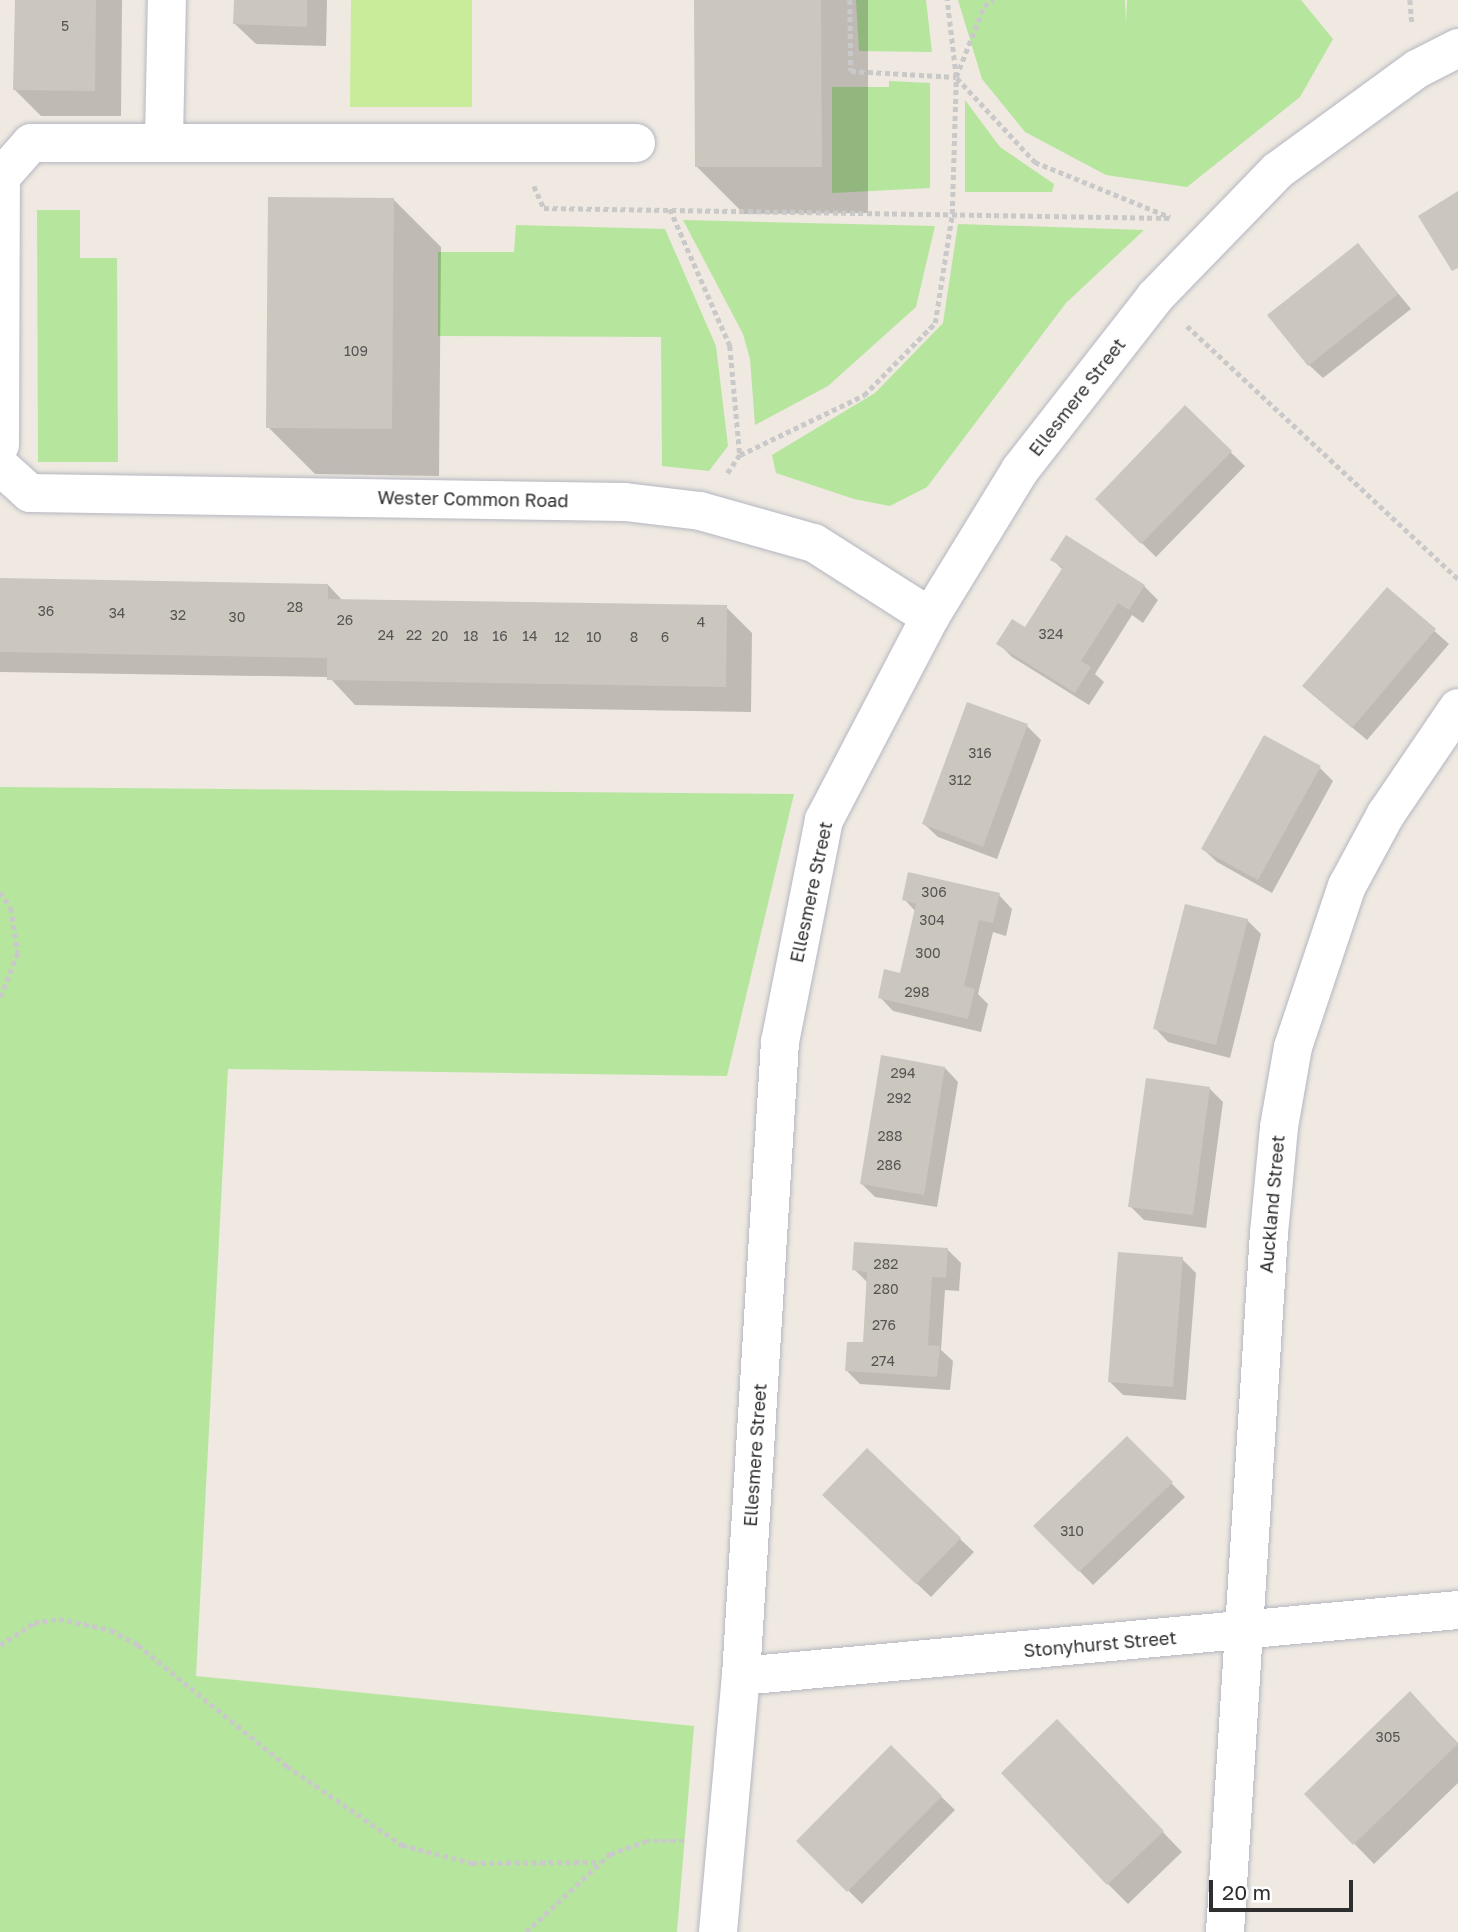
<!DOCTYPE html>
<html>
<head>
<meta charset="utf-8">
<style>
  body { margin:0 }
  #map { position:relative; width:1458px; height:1932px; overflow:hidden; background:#efe9e1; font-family:"Golos Text",sans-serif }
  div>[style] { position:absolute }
  .green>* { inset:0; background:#b6e59e }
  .pitch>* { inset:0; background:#c9ec9a }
  .shadow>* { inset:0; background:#0003 }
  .building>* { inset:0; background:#cbc7bf }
  .path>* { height:4.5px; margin-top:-2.25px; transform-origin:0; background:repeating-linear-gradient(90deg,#c9c9c9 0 5px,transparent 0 8.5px) }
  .roads { filter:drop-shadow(0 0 2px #b4b7c1) drop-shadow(0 0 2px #b4b7c1) }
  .minor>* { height:38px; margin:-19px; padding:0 19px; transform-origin:19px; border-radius:19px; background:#fff }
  span { translate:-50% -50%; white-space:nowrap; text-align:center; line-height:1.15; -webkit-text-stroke:7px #fff; paint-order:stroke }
  .number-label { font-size:14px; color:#555452 }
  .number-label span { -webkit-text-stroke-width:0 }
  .street-label { font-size:18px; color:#2e2e2e }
  .scale { position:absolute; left:1209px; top:1880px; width:144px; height:32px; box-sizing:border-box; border:4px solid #2e2e2e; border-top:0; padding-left:9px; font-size:21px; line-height:24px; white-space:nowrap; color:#2e2e2e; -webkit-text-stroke:5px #fff; paint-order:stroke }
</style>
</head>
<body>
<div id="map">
  <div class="green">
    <i style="clip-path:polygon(856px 0,926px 0,932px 52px,859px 51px)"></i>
    <i style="clip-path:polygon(958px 0,1125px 0,1126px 24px,1127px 0,1301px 0,1333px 39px,1300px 97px,1187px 187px,1106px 175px,1025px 132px,982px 79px)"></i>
    <i style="clip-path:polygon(889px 81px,930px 83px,930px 188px,832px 193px,832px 87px,889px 87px)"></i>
    <i style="clip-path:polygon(965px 100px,1000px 147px,1054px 184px,1052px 192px,965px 192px)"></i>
    <i style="clip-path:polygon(37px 210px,80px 210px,80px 258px,117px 258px,118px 462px,38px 462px)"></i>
    <i style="clip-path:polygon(683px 220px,935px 226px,916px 307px,828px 386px,755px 425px,750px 359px,743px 334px)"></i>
    <i style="clip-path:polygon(958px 224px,1144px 230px,1066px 303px,927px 487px,890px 506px,854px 499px,776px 473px,772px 455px,875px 393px,943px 323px)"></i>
    <i style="clip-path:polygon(516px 225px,665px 229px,716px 346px,728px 446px,709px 471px,662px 466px,661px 337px,438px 336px,438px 252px,514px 252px)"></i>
    <i style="clip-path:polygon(0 787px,794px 794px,727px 1076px,228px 1069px,196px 1676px,694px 1726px,677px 1932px,0 1932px)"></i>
  </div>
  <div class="pitch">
    <i style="clip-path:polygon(351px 0,472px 0,472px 107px,350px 107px)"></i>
  </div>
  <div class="shadow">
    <i style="clip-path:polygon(16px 0,122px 0,121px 116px,41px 116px,15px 90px)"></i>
    <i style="clip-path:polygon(236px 0,327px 0,326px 46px,256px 44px,235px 24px)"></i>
    <i style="clip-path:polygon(696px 0,868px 0,868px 213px,744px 214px,697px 167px)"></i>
    <i style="clip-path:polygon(394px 200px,441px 247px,439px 476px,315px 474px,268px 427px)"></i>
    <i style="clip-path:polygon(1358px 245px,1411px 309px,1323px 378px,1309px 365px)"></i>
    <i style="clip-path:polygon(1185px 408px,1245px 466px,1156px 557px,1097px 499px)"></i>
    <i style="clip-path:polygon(1052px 559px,1144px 586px,1158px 600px,1143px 623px,1132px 615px,1095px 674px,1104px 682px,1089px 705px,1012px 657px,999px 644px,1026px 630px,1063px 570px)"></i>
    <i style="clip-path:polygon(0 580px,328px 585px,343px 601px,726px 607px,752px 633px,751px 712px,355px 705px,329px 677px,0 672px)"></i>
    <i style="clip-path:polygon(1387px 589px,1449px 644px,1367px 740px,1318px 699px)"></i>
    <i style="clip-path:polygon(1027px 726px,1041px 740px,997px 859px,938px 837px,924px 824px)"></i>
    <i style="clip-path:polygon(1320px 768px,1333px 781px,1272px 893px,1217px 862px,1203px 849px)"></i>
    <i style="clip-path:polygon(999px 895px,1012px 909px,1006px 936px,993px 932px,978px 994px,988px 1004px,981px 1032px,893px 1011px,880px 997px,901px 975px,916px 912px,904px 899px)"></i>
    <i style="clip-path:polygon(1247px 920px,1261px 934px,1230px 1058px,1168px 1042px,1155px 1028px)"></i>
    <i style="clip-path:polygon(945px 1068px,958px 1082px,937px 1207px,875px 1197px,861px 1183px)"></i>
    <i style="clip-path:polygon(1209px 1088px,1223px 1102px,1206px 1228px,1144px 1220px,1130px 1206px)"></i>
    <i style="clip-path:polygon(947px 1249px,961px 1263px,959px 1291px,945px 1290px,941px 1350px,953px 1361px,950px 1390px,860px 1384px,846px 1370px,864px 1344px,868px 1283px,854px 1269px)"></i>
    <i style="clip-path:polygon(1182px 1259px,1196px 1273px,1186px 1400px,1123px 1395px,1109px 1381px)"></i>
    <i style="clip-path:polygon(1127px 1438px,1185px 1497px,1093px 1585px,1036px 1526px)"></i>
    <i style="clip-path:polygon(838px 1509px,960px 1539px,974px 1552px,931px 1597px)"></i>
    <i style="clip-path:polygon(1430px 1714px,1458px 1743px,1458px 1783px,1374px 1864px,1306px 1794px)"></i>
    <i style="clip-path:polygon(1077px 1742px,1182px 1852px,1128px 1904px,1108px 1884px)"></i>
    <i style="clip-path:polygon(891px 1748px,955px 1810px,862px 1904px,798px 1841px)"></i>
  </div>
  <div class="building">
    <i style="clip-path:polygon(15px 0,96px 0,95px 91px,13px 90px)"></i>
    <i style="clip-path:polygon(234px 0,307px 0,307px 27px,233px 24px)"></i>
    <i style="clip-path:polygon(694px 0,821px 0,822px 167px,695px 167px)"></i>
    <i style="clip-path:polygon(1458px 191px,1458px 268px,1452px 271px,1418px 216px)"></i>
    <i style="clip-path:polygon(268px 197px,394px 198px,392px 429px,266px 428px)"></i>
    <i style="clip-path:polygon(1358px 243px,1398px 294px,1308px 366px,1267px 315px)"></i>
    <i style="clip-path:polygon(1185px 405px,1232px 451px,1141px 544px,1095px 499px)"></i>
    <i style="clip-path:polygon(1066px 535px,1145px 585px,1129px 610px,1118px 603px,1081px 661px,1091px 667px,1075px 693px,996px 644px,1012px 619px,1025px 627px,1063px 567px,1050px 560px)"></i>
    <i style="clip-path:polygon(0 578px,328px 584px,328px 599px,727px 605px,726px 687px,327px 680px,327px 658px,0 652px)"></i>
    <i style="clip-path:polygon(1387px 587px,1436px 629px,1352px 728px,1302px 686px)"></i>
    <i style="clip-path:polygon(967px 702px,1028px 724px,983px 847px,922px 824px)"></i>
    <i style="clip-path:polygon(1264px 735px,1321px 766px,1258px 880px,1201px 849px)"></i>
    <i style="clip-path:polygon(908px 872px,1000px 893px,993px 923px,979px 920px,964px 986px,975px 989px,968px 1019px,878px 998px,884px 969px,900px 973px,916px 904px,902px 900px)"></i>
    <i style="clip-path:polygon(1185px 904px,1248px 919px,1216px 1045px,1153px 1029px)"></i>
    <i style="clip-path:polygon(881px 1055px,945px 1067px,924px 1195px,860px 1184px)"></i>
    <i style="clip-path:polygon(1146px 1078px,1210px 1087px,1193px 1215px,1128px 1207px)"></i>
    <i style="clip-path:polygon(854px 1242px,948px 1248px,946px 1278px,932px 1277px,928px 1345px,940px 1346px,937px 1377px,845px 1371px,847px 1342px,863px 1342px,867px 1272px,852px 1270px)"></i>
    <i style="clip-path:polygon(1118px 1252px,1183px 1257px,1173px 1387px,1108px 1382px)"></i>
    <i style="clip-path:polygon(1127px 1436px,1173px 1482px,1079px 1572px,1033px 1526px)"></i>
    <i style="clip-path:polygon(867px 1448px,961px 1538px,916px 1584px,822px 1495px)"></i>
    <i style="clip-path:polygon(1410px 1691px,1458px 1744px,1353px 1845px,1304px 1794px)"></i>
    <i style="clip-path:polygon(1057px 1719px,1164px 1831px,1107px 1885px,1001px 1773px)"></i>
    <i style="clip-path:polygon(891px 1745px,942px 1796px,847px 1892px,796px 1841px)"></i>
  </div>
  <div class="path">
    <i style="left:850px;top:0;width:71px;rotate:89.2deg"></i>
    <i style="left:851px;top:71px;width:105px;rotate:3.3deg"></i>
    <i style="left:956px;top:77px;width:76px;rotate:-68.5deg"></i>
    <i style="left:984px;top:6px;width:11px;rotate:-34deg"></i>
    <i style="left:1410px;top:0;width:23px;rotate:85deg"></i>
    <i style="left:957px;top:78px;width:115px;rotate:47.1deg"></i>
    <i style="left:1035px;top:162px;width:146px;rotate:22.2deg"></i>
    <i style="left:534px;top:186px;width:24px;rotate:66deg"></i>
    <i style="left:544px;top:208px;width:626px;rotate:0.92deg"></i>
    <i style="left:670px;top:209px;width:150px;rotate:66.3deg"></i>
    <i style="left:730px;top:346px;width:109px;rotate:84.8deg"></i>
    <i style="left:740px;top:455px;width:23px;rotate:124deg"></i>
    <i style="left:1187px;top:326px;width:371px;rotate:43deg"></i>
    <i style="left:740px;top:455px;width:138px;rotate:-25.8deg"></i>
    <i style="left:864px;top:395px;width:101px;rotate:-45.4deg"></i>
    <i style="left:935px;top:323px;width:110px;rotate:-81.1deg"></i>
    <i style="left:952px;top:214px;width:137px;rotate:-88.3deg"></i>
    <i style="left:956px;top:77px;width:78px;rotate:-96.7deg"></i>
    <i style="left:0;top:892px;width:19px;rotate:55deg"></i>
    <i style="left:11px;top:908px;width:46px;rotate:81.2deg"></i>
    <i style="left:18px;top:953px;width:49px;rotate:111.4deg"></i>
    <i style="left:0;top:1645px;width:40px;rotate:-32.9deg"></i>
    <i style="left:34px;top:1623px;width:25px;rotate:-9deg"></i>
    <i style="left:59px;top:1619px;width:53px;rotate:11.9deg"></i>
    <i style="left:111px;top:1630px;width:31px;rotate:29deg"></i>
    <i style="left:138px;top:1645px;width:192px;rotate:39.1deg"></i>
    <i style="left:287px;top:1766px;width:140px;rotate:34.5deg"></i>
    <i style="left:402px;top:1845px;width:72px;rotate:14.4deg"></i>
    <i style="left:472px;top:1863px;width:128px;rotate:-0.4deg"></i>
    <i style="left:526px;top:1932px;width:115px;rotate:-42.9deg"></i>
    <i style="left:610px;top:1854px;width:37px;rotate:-20deg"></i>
    <i style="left:645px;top:1841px;width:39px"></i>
  </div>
  <div class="roads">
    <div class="minor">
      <i style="left:164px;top:139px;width:139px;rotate:-88.8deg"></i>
      <i style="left:0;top:445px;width:268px;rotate:-89.8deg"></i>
      <i style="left:1px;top:177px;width:45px;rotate:-48.6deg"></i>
      <i style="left:31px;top:143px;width:605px"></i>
      <i style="left:0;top:466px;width:40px;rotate:42deg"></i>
      <i style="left:30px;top:493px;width:595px;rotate:0.87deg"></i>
      <i style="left:625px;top:502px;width:76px;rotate:6.8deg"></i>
      <i style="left:700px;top:511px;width:118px;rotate:15.7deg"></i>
      <i style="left:814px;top:543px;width:138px;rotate:32.5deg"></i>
      <i style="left:741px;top:1676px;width:720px;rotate:-5.26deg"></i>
      <i style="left:718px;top:1932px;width:257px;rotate:-84.9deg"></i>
      <i style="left:741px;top:1676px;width:635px;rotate:-86.48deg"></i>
      <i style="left:780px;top:1042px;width:226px;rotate:-78.8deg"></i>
      <i style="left:824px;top:820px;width:229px;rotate:-62.4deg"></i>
      <i style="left:930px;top:617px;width:172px;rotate:-58.5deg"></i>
      <i style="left:1020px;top:470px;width:219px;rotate:-52deg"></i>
      <i style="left:1155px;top:297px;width:175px;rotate:-45.9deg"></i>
      <i style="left:1277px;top:171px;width:173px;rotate:-36.1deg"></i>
      <i style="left:1417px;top:69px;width:46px;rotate:-27.1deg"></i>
      <i style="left:1225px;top:1932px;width:700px;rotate:-86.4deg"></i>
      <i style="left:1269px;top:1233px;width:106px;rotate:-84.6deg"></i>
      <i style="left:1279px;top:1127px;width:81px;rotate:-80.1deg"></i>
      <i style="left:1293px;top:1047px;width:170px;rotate:-71.5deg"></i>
      <i style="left:1347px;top:886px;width:82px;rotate:-61.6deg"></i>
      <i style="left:1386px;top:814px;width:128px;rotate:-55.8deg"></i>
    </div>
  </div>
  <div class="number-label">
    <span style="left:65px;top:26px">5</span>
    <span style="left:356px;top:351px">109</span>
    <span style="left:295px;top:607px">28</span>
    <span style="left:46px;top:611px">36</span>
    <span style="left:117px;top:613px">34</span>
    <span style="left:178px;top:615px">32</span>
    <span style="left:237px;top:617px">30</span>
    <span style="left:345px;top:620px">26</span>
    <span style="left:701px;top:622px">4</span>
    <span style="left:1051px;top:634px">324</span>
    <span style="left:386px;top:635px">24</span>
    <span style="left:414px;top:635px">22</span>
    <span style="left:440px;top:636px">20</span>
    <span style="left:471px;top:636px">18</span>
    <span style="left:500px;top:636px">16</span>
    <span style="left:530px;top:636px">14</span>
    <span style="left:562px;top:637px">12</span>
    <span style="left:594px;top:637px">10</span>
    <span style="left:634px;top:637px">8</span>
    <span style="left:665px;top:637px">6</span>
    <span style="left:980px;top:753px">316</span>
    <span style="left:960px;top:780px">312</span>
    <span style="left:934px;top:892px">306</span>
    <span style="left:932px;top:920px">304</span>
    <span style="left:928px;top:953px">300</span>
    <span style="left:917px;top:992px">298</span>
    <span style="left:903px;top:1073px">294</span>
    <span style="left:899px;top:1098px">292</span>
    <span style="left:890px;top:1136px">288</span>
    <span style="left:889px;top:1165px">286</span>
    <span style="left:886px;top:1264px">282</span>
    <span style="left:886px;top:1289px">280</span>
    <span style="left:884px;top:1325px">276</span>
    <span style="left:883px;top:1361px">274</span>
    <span style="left:1072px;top:1531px">310</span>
    <span style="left:1388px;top:1737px">305</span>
  </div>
  <div class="street-label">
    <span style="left:1077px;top:397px;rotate:-52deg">Ellesmere Street</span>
    <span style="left:473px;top:499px;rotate:1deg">Wester Common Road</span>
    <span style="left:811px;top:892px;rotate:-78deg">Ellesmere Street</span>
    <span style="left:1272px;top:1204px;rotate:-85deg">Auckland Street</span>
    <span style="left:755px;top:1455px;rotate:-86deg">Ellesmere Street</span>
    <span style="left:1100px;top:1644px;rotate:-5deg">Stonyhurst Street</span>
  </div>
  <div class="scale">20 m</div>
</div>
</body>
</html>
